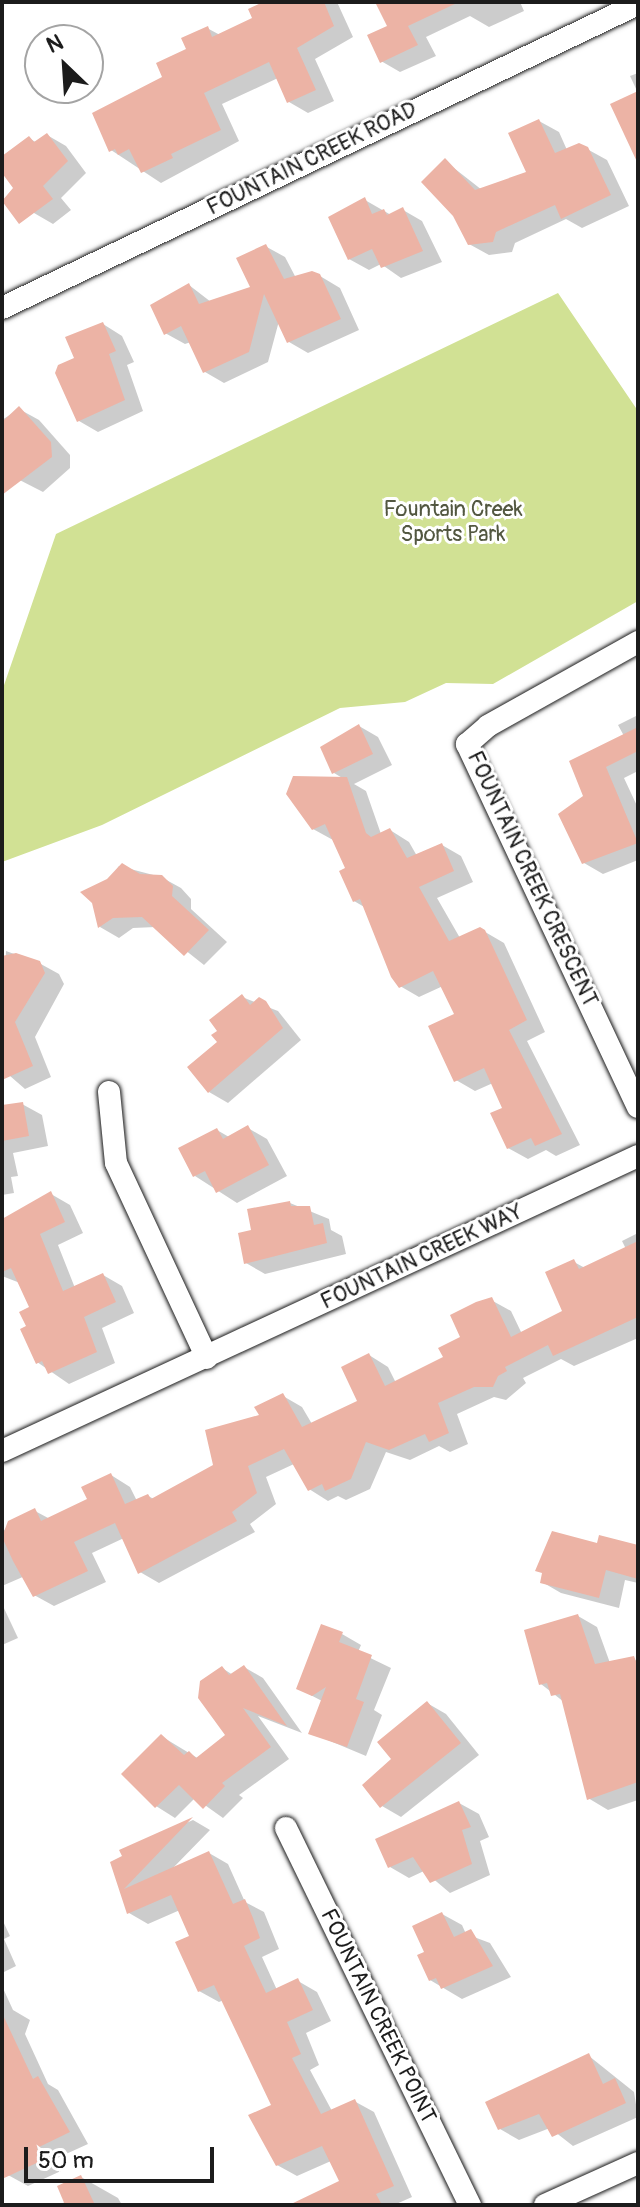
<!DOCTYPE html>
<html>
<head>
<meta charset="utf-8">
<style>
  body { margin:0 }
  #map { position:relative; width:640px; height:2207px; overflow:hidden; background:#fff; font-family:Pangolin,sans-serif }
  div>[style] { position:absolute }
  .green>* { inset:0; background:#d1e194 }
  .shadow>* { inset:0; background:#0003 }
  .building>* { inset:0; background:#ecb3a5 }
  .roads { filter:drop-shadow(0 0 2px #1c1c1c) drop-shadow(0 0 2px #1c1c1c) }
  .minor>* { height:22px; margin:-11px; padding:0 11px; transform-origin:11px; border-radius:11px; background:#fff }
  span { translate:-50% -50%; white-space:nowrap; text-align:center; line-height:1.15; -webkit-text-stroke:6px #fff; paint-order:stroke }
  .street-label { font-size:22px; color:#1c1c1c }
  .park-label { font-size:22px; color:#525740 }
  .frame { position:absolute; inset:0; border:4px solid #1c1c1c; pointer-events:none }
  .north { position:absolute; left:24px; top:24px; width:80px; height:80px; box-sizing:border-box; background:#fff; border:2px solid #a4a4a4; border-radius:50%; rotate:335deg; font-size:22px; font-weight:700; line-height:32px; text-align:center; color:#1c1c1c }
  .north::after { content:''; display:block; margin:auto; width:28px; height:36px; background:#1c1c1c; clip-path:polygon(50% 0,100% 100%,50% 72%,0 100%) }
  .scale { position:absolute; left:24px; top:2147px; width:190px; height:36px; box-sizing:border-box; border:4px solid #1c1c1c; border-top:0; padding-left:10px; font-size:24px; line-height:28px; white-space:nowrap; color:#1c1c1c; -webkit-text-stroke:6px #fff; paint-order:stroke }
</style>
</head>
<body>
<div id="map">
  <div class="green">
    <i style="clip-path:polygon(558px 293px,638px 411px,638px 601px,493px 684px,446px 683px,405px 702px,340px 708px,102px 825px,2px 862px,2px 691px,56px 534px)"></i>
  </div>
  <div class="shadow">
    <i style="clip-path:polygon(268px 2px,337px 2px,353px 37px,315px 59px,334px 101px,308px 113px,289px 102px,278px 78px,222px 104px,239px 141px,161px 183px,111px 150px,207px 28px,220px 35px,254px 19px)"></i>
    <i style="clip-path:polygon(378px 2px,520px 2px,524px 11px,489px 27px,470px 16px,426px 37px,436px 56px,400px 72px,381px 61px,389px 27px)"></i>
    <i style="clip-path:polygon(638px 73px,638px 93px,630px 76px)"></i>
    <i style="clip-path:polygon(539px 121px,559px 132px,567px 150px,587px 149px,607px 160px,629px 206px,582px 228px,566px 219px,515px 243px,512px 252px,489px 255px,469px 244px,445px 161px,482px 190px,529px 173px)"></i>
    <i style="clip-path:polygon(47px 135px,66px 146px,86px 173px,61px 198px,71px 210px,53px 224px,34px 213px,2px 170px,2px 158px,29px 138px,37px 143px)"></i>
    <i style="clip-path:polygon(365px 200px,391px 215px,403px 210px,422px 221px,442px 262px,401px 278px,381px 264px,369px 270px,349px 259px)"></i>
    <i style="clip-path:polygon(265px 246px,285px 257px,296px 278px,320px 276px,340px 288px,359px 330px,308px 353px,289px 342px,279px 321px,268px 362px,224px 383px,205px 372px,191px 342px,185px 344px,165px 333px,189px 285px,211px 302px,252px 288px)"></i>
    <i style="clip-path:polygon(103px 324px,122px 336px,134px 362px,127px 365px,143px 411px,98px 432px,79px 421px,77px 358px)"></i>
    <i style="clip-path:polygon(19px 409px,39px 420px,70px 455px,70px 468px,43px 492px,2px 471px,2px 420px)"></i>
    <i style="clip-path:polygon(638px 715px,638px 771px,624px 778px,638px 808px,638px 860px,603px 874px,584px 863px,586px 797px,624px 736px,618px 725px)"></i>
    <i style="clip-path:polygon(359px 726px,378px 737px,392px 765px,354px 784px,366px 791px,381px 834px,390px 830px,409px 842px,417px 856px,442px 845px,461px 856px,473px 882px,437px 898px,460px 938px,480px 929px,504px 943px,545px 1032px,527px 1041px,580px 1145px,556px 1156px,546px 1150px,528px 1159px,508px 1148px,505px 1108px,493px 1083px,475px 1091px,456px 1080px,456px 1015px,443px 986px,419px 997px,400px 986px,366px 908px,354px 901px,348px 869px,333px 840px,313px 829px,344px 779px,334px 773px)"></i>
    <i style="clip-path:polygon(119px 866px,161px 877px,181px 888px,191px 899px,191px 909px,227px 942px,204px 965px,156px 927px,133px 928px,119px 938px,100px 927px,108px 881px)"></i>
    <i style="clip-path:polygon(6px 951px,39px 963px,59px 974px,64px 984px,35px 1037px,51px 1077px,25px 1089px,2px 1069px)"></i>
    <i style="clip-path:polygon(242px 997px,278px 1011px,301px 1040px,228px 1103px,209px 1092px,220px 1043px)"></i>
    <i style="clip-path:polygon(22px 1104px,42px 1115px,48px 1146px,13px 1153px,18px 1176px,11px 1177px,14px 1193px,2px 1195px,2px 1107px)"></i>
    <i style="clip-path:polygon(248px 1128px,267px 1139px,287px 1176px,237px 1203px,195px 1176px,217px 1130px,229px 1137px)"></i>
    <i style="clip-path:polygon(51px 1194px,70px 1205px,83px 1233px,58px 1245px,75px 1288px,103px 1275px,122px 1286px,134px 1313px,102px 1328px,115px 1363px,69px 1384px,37px 1362px,29px 1327px,32px 1308px,20px 1283px,2px 1276px,2px 1221px)"></i>
    <i style="clip-path:polygon(290px 1203px,329px 1219px,331px 1230px,342px 1236px,346px 1254px,265px 1274px,246px 1263px,254px 1232px)"></i>
    <i style="clip-path:polygon(638px 1233px,638px 1338px,574px 1366px,561px 1359px,523px 1378px,526px 1383px,506px 1400px,494px 1397px,457px 1414px,468px 1444px,450px 1452px,439px 1446px,410px 1460px,386px 1452px,370px 1489px,346px 1500px,338px 1496px,328px 1501px,309px 1489px,294px 1464px,266px 1477px,276px 1504px,250px 1524px,255px 1532px,159px 1583px,140px 1572px,124px 1538px,92px 1553px,106px 1582px,54px 1606px,34px 1595px,25px 1576px,2px 1586px,2px 1533px,10px 1523px,35px 1511px,50px 1519px,90px 1500px,111px 1475px,130px 1487px,137px 1501px,148px 1496px,154px 1499px,216px 1466px,283px 1396px,302px 1407px,312px 1424px,359px 1402px,369px 1355px,388px 1367px,396px 1383px,445px 1358px,491px 1300px,511px 1311px,522px 1334px,565px 1312px,574px 1262px,585px 1268px,626px 1249px,622px 1241px)"></i>
    <i style="clip-path:polygon(598px 1545px,638px 1547px,638px 1583px,625px 1580px,619px 1608px,561px 1593px,542px 1582px)"></i>
    <i style="clip-path:polygon(2px 1604px,18px 1638px,2px 1645px)"></i>
    <i style="clip-path:polygon(578px 1616px,597px 1627px,610px 1663px,638px 1660px,638px 1800px,608px 1810px,588px 1798px,564px 1702px,541px 1684px)"></i>
    <i style="clip-path:polygon(342px 1634px,361px 1645px,358px 1652px,391px 1668px,374px 1710px,382px 1715px,366px 1756px,311px 1733px,322px 1701px,299px 1689px)"></i>
    <i style="clip-path:polygon(244px 1667px,263px 1678px,302px 1733px,258px 1716px,289px 1759px,239px 1795px,243px 1798px,223px 1818px,195px 1798px,175px 1818px,156px 1806px,161px 1736px,199px 1759px,227px 1736px,222px 1668px,233px 1675px)"></i>
    <i style="clip-path:polygon(427px 1703px,446px 1714px,479px 1755px,401px 1817px,382px 1806px,394px 1760px)"></i>
    <i style="clip-path:polygon(459px 1803px,479px 1814px,489px 1837px,480px 1841px,490px 1875px,450px 1893px,424px 1871px,409px 1878px,390px 1867px)"></i>
    <i style="clip-path:polygon(193px 1820px,210px 1830px,172px 1869px,209px 1853px,228px 1864px,245px 1902px,264px 1912px,279px 1949px,262px 1957px,277px 1990px,298px 1981px,317px 1992px,331px 2021px,306px 2033px,319px 2065px,310px 2070px,332px 2111px,354px 2101px,374px 2112px,412px 2197px,394px 2205px,322px 2205px,341px 2182px,331px 2161px,297px 2176px,277px 2165px,273px 2106px,224px 2000px,219px 2002px,199px 1991px,191px 1937px,180px 1910px,148px 1924px,129px 1913px,113px 1863px,125px 1858px,122px 1851px)"></i>
    <i style="clip-path:polygon(442px 1914px,462px 1925px,466px 1934px,490px 1943px,511px 1977px,462px 1999px,430px 1980px,427px 1953px)"></i>
    <i style="clip-path:polygon(2px 1919px,10px 1936px,4px 1939px,16px 1966px,2px 1973px)"></i>
    <i style="clip-path:polygon(2px 1986px,13px 2010px,30px 2020px,25px 2034px,48px 2084px,58px 2090px,88px 2144px,55px 2159px,61px 2171px,28px 2186px,8px 2175px,2px 2161px)"></i>
    <i style="clip-path:polygon(589px 2056px,634px 2092px,638px 2117px,573px 2146px,550px 2128px,519px 2140px,500px 2129px)"></i>
    <i style="clip-path:polygon(81px 2177px,118px 2198px,122px 2205px,62px 2205px)"></i>
  </div>
  <div class="building">
    <i style="clip-path:polygon(263px 2px,324px 2px,334px 26px,297px 48px,316px 90px,287px 103px,269px 62px,204px 93px,221px 130px,171px 154px,173px 158px,141px 173px,129px 149px,118px 155px,115px 149px,109px 152px,92px 113px,162px 77px,156px 63px,186px 49px,181px 38px,208px 26px,212px 37px,252px 18px,248px 9px)"></i>
    <i style="clip-path:polygon(375px 2px,459px 2px,408px 26px,418px 45px,380px 63px,367px 35px,387px 26px)"></i>
    <i style="clip-path:polygon(638px 91px,638px 164px,610px 104px)"></i>
    <i style="clip-path:polygon(539px 119px,555px 153px,579px 143px,588px 147px,611px 195px,561px 219px,555px 205px,496px 232px,493px 242px,468px 245px,453px 216px,421px 182px,445px 158px,475px 190px,526px 172px,508px 133px)"></i>
    <i style="clip-path:polygon(47px 133px,68px 161px,43px 186px,53px 199px,19px 224px,2px 201px,13px 188px,2px 173px,2px 156px,29px 136px,34px 142px)"></i>
    <i style="clip-path:polygon(365px 197px,372px 214px,384px 209px,387px 215px,403px 207px,423px 251px,381px 268px,372px 249px,348px 260px,328px 217px)"></i>
    <i style="clip-path:polygon(266px 244px,284px 279px,312px 271px,320px 274px,341px 319px,287px 343px,264px 294px,249px 352px,203px 373px,181px 326px,164px 335px,150px 305px,189px 283px,199px 304px,250px 287px,236px 258px)"></i>
    <i style="clip-path:polygon(103px 322px,116px 351px,109px 354px,125px 400px,77px 422px,55px 373px,58px 365px,74px 358px,65px 337px)"></i>
    <i style="clip-path:polygon(19px 406px,51px 442px,52px 457px,2px 495px,2px 422px)"></i>
    <i style="clip-path:polygon(359px 724px,373px 754px,332px 774px,320px 747px)"></i>
    <i style="clip-path:polygon(638px 727px,638px 751px,606px 767px,638px 843px,582px 864px,558px 814px,583px 796px,569px 761px)"></i>
    <i style="clip-path:polygon(293px 776px,347px 777px,366px 833px,371px 837px,390px 828px,407px 858px,442px 843px,454px 871px,419px 887px,449px 941px,480px 927px,485px 930px,527px 1020px,509px 1030px,562px 1134px,535px 1146px,531px 1138px,507px 1149px,490px 1113px,502px 1108px,484px 1068px,454px 1082px,428px 1026px,454px 1014px,433px 971px,399px 988px,391px 977px,360px 899px,353px 902px,339px 871px,345px 868px,325px 824px,312px 830px,286px 794px)"></i>
    <i style="clip-path:polygon(122px 863px,140px 874px,162px 875px,173px 886px,172px 896px,209px 930px,184px 956px,142px 917px,113px 918px,98px 928px,92px 903px,80px 892px,107px 879px)"></i>
    <i style="clip-path:polygon(16px 953px,40px 961px,45px 973px,15px 1022px,33px 1066px,2px 1080px,2px 956px)"></i>
    <i style="clip-path:polygon(242px 994px,250px 1005px,259px 997px,266px 1001px,283px 1028px,208px 1093px,187px 1067px,217px 1042px,211px 1035px,217px 1031px,209px 1020px)"></i>
    <i style="clip-path:polygon(23px 1102px,29px 1136px,2px 1141px,2px 1105px)"></i>
    <i style="clip-path:polygon(248px 1125px,269px 1165px,216px 1193px,205px 1171px,193px 1177px,178px 1148px,217px 1128px,223px 1139px)"></i>
    <i style="clip-path:polygon(51px 1191px,65px 1222px,40px 1234px,63px 1291px,103px 1273px,116px 1302px,84px 1317px,97px 1352px,48px 1374px,42px 1361px,36px 1364px,20px 1329px,26px 1326px,19px 1312px,29px 1307px,11px 1268px,2px 1272px,2px 1219px)"></i>
    <i style="clip-path:polygon(290px 1201px,291px 1206px,310px 1206px,314px 1225px,323px 1223px,327px 1243px,244px 1264px,238px 1233px,251px 1230px,247px 1209px)"></i>
    <i style="clip-path:polygon(638px 1241px,638px 1317px,553px 1356px,548px 1345px,505px 1367px,507px 1371px,498px 1376px,493px 1387px,474px 1387px,438px 1403px,449px 1433px,429px 1442px,425px 1434px,389px 1450px,366px 1442px,351px 1479px,325px 1491px,322px 1484px,308px 1491px,284px 1449px,248px 1466px,257px 1493px,232px 1512px,237px 1521px,138px 1574px,115px 1523px,74px 1542px,88px 1571px,33px 1597px,13px 1561px,2px 1537px,8px 1521px,35px 1508px,41px 1521px,87px 1499px,81px 1487px,111px 1473px,125px 1504px,148px 1494px,151px 1499px,213px 1465px,205px 1430px,259px 1415px,254px 1407px,283px 1393px,302px 1427px,357px 1401px,341px 1367px,369px 1353px,385px 1386px,443px 1357px,438px 1348px,460px 1337px,450px 1315px,476px 1302px,492px 1297px,511px 1337px,562px 1311px,545px 1272px,574px 1259px,579px 1269px)"></i>
    <i style="clip-path:polygon(552px 1531px,597px 1543px,599px 1535px,638px 1545px,638px 1579px,606px 1570px,599px 1598px,540px 1583px,542px 1573px,535px 1571px)"></i>
    <i style="clip-path:polygon(578px 1614px,595px 1664px,634px 1656px,638px 1667px,638px 1782px,587px 1800px,560px 1694px,551px 1696px,547px 1683px,539px 1685px,524px 1630px)"></i>
    <i style="clip-path:polygon(321px 1624px,343px 1632px,339px 1642px,372px 1655px,356px 1699px,364px 1702px,347px 1747px,308px 1734px,326px 1687px,312px 1696px,296px 1689px)"></i>
    <i style="clip-path:polygon(244px 1665px,287px 1726px,243px 1708px,271px 1747px,222px 1783px,225px 1786px,203px 1809px,179px 1785px,155px 1808px,121px 1774px,161px 1734px,184px 1755px,189px 1751px,196px 1758px,225px 1735px,198px 1698px,200px 1681px,222px 1666px,229px 1675px)"></i>
    <i style="clip-path:polygon(427px 1701px,461px 1743px,380px 1808px,362px 1785px,391px 1759px,377px 1742px)"></i>
    <i style="clip-path:polygon(459px 1801px,471px 1827px,462px 1830px,472px 1864px,430px 1883px,413px 1857px,388px 1868px,375px 1839px)"></i>
    <i style="clip-path:polygon(193px 1817px,124px 1889px,209px 1851px,233px 1904px,245px 1899px,253px 1918px,260px 1938px,244px 1946px,266px 1993px,298px 1978px,313px 2010px,287px 2022px,301px 2054px,292px 2058px,321px 2114px,355px 2099px,394px 2186px,376px 2194px,382px 2205px,289px 2205px,339px 2181px,322px 2146px,276px 2166px,248px 2115px,271px 2105px,214px 1985px,198px 1992px,175px 1942px,189px 1936px,171px 1895px,127px 1914px,110px 1862px,122px 1856px,119px 1850px)"></i>
    <i style="clip-path:polygon(442px 1912px,454px 1937px,471px 1929px,493px 1966px,441px 1989px,436px 1978px,429px 1981px,417px 1955px,424px 1952px,412px 1926px)"></i>
    <i style="clip-path:polygon(2px 2013px,33px 2079px,38px 2076px,70px 2132px,37px 2148px,43px 2160px,2px 2179px)"></i>
    <i style="clip-path:polygon(589px 2053px,603px 2084px,615px 2078px,626px 2103px,552px 2137px,539px 2114px,498px 2130px,485px 2102px)"></i>
    <i style="clip-path:polygon(81px 2175px,95px 2205px,65px 2205px,57px 2186px)"></i>
  </div>
  <div class="roads">
    <div class="minor">
      <i style="left:2px;top:308px;width:705px;rotate:-25.55deg"></i>
      <i style="left:638px;top:642px;width:172px;rotate:150.8deg"></i>
      <i style="left:488px;top:726px;width:28px;rotate:139deg"></i>
      <i style="left:467px;top:744px;width:401px;rotate:64.8deg"></i>
      <i style="left:109px;top:1092px;width:71px;rotate:84.4deg"></i>
      <i style="left:116px;top:1163px;width:215px;rotate:65deg"></i>
      <i style="left:2px;top:1451px;width:701px;rotate:-24.88deg"></i>
      <i style="left:286px;top:1828px;width:420px;rotate:64deg"></i>
      <i style="left:545px;top:2205px;width:102px;rotate:-24.3deg"></i>
    </div>
  </div>
  <div class="street-label">
    <span style="left:312px;top:159px;rotate:-26deg">FOUNTAIN CREEK ROAD</span>
    <span style="left:532px;top:879px;rotate:65deg">FOUNTAIN CREEK CRESCENT</span>
    <span style="left:422px;top:1257px;rotate:-25deg">FOUNTAIN CREEK WAY</span>
    <span style="left:378px;top:2016px;rotate:64deg">FOUNTAIN CREEK POINT</span>
  </div>
  <div class="park-label">
    <span style="left:453px;top:522px">Fountain Creek<br>Sports Park</span>
  </div>
  <div class="frame"></div>
  <div class="north">N</div>
  <div class="scale">50 m</div>
</div>
</body>
</html>
